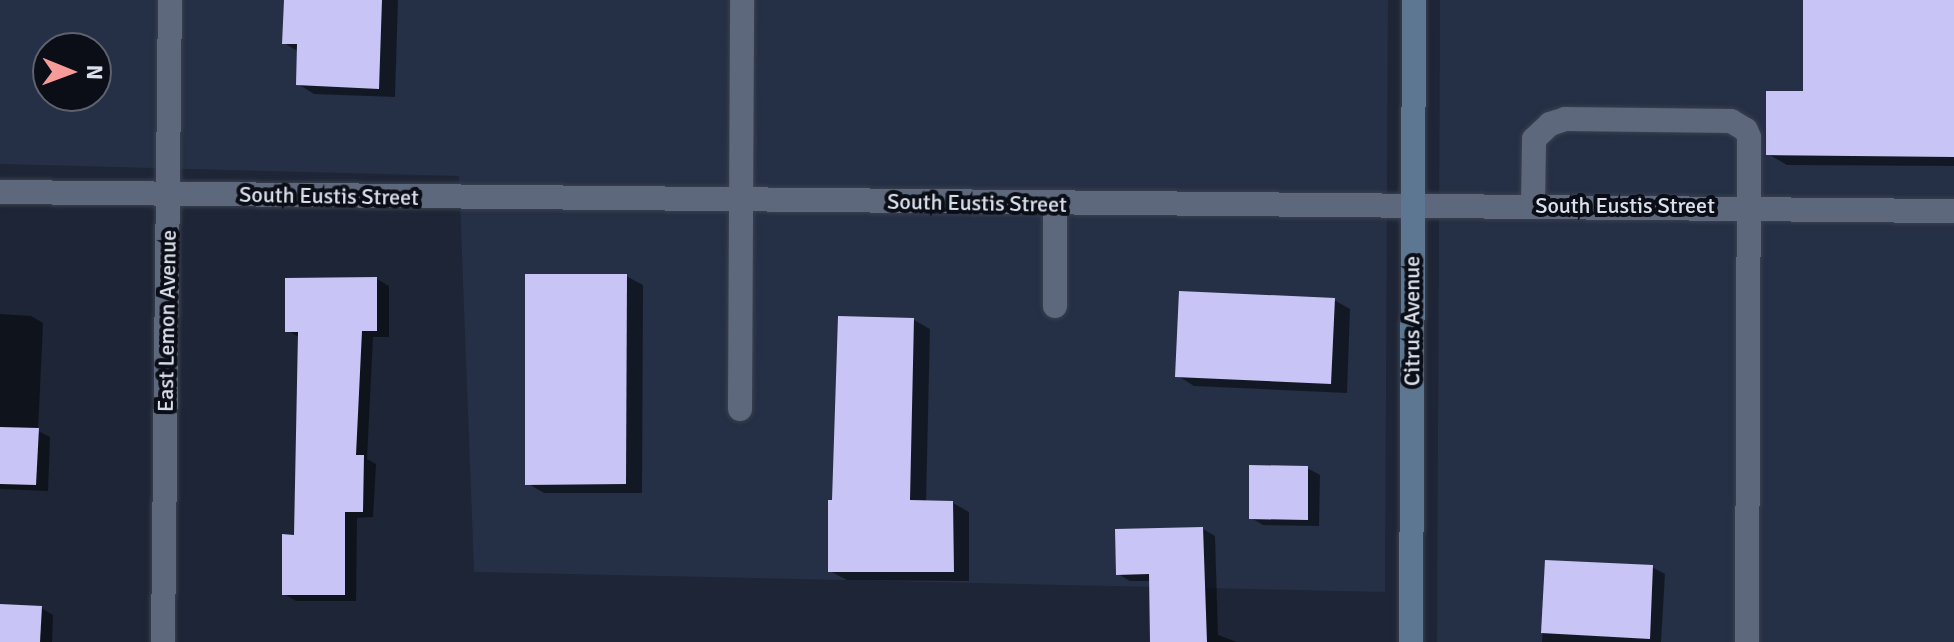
<!DOCTYPE html>
<html>
<head>
<meta charset="utf-8">
<style>
  body { margin:0 }
  #map { position:relative; width:1954px; height:642px; overflow:hidden; background:#1d2536; font-family:Signika,sans-serif }
  div>[style] { position:absolute }
  .built>* { inset:0; background:#252f45 }
  .shadow>* { inset:0; background:#0007 }
  .building>* { inset:0; background:#c8c4f5 }
  .roads { filter:drop-shadow(0 0 2px #3a414f) drop-shadow(0 0 2px #3a414f) }
  .lane>* { height:24px; margin:-12px; padding:0 12px; transform-origin:12px; border-radius:12px; background:#5e687c }
  .street>* { height:24px; margin:-12px; padding:0 12px; transform-origin:12px; border-radius:12px; background:#5e687c }
  .secondary>* { height:24px; margin:-12px; padding:0 12px; transform-origin:12px; border-radius:12px; background:#5d7691 }
  span { translate:-50% -50%; white-space:nowrap; text-align:center; line-height:1.15; -webkit-text-stroke:8px #0b0e16; paint-order:stroke }
  .street-label { font-size:22px; color:#dbe1ec }
  .north { position:absolute; left:32px; top:32px; width:80px; height:80px; box-sizing:border-box; background:#0b0e16; border:2px solid #5e626c; border-radius:50%; rotate:91deg; font-size:22px; font-weight:700; line-height:32px; text-align:center; color:#dbe1ec }
  .north::after { content:''; display:block; margin:auto; width:28px; height:36px; background:#f59b98; clip-path:polygon(50% 0,100% 100%,50% 72%,0 100%) }
</style>
</head>
<body>
<div id="map">
  <div class="built">
    <i style="clip-path:polygon(evenodd,0 0,1388px 0,1385px 592px,474px 572px,459px 176px,0 164px,0 0,48px 48px,96px 48px,96px 96px,48px 96px,48px 48px)"></i>
    <i style="clip-path:polygon(1440px 0,1954px 0,1954px 642px,1437px 642px)"></i>
  </div>
  <div class="shadow">
    <i style="clip-path:polygon(286px 0,398px 0,395px 97px,314px 94px,298px 84px,299px 52px,284px 43px)"></i>
    <i style="clip-path:polygon(1805px 0,1954px 0,1954px 166px,1787px 165px,1768px 154px,1805px 93px)"></i>
    <i style="clip-path:polygon(626px 276px,643px 285px,642px 493px,544px 493px,527px 483px)"></i>
    <i style="clip-path:polygon(377px 279px,389px 286px,389px 337px,373px 337px,367px 459px,376px 464px,373px 517px,357px 518px,356px 601px,296px 601px,284px 594px,296px 537px,300px 338px,287px 330px)"></i>
    <i style="clip-path:polygon(1334px 300px,1350px 309px,1347px 393px,1194px 386px,1178px 376px)"></i>
    <i style="clip-path:polygon(0 314px,31px 316px,43px 323px,38px 431px,50px 437px,48px 491px,0 489px)"></i>
    <i style="clip-path:polygon(914px 320px,930px 329px,926px 502px,953px 503px,969px 512px,969px 581px,847px 580px,830px 571px,834px 502px)"></i>
    <i style="clip-path:polygon(1307px 468px,1320px 475px,1319px 526px,1263px 525px,1251px 518px)"></i>
    <i style="clip-path:polygon(1203px 529px,1215px 536px,1218px 635px,1237px 642px,1152px 642px,1152px 581px,1130px 581px,1118px 574px)"></i>
    <i style="clip-path:polygon(1547px 562px,1652px 567px,1665px 574px,1661px 642px,1542px 642px)"></i>
    <i style="clip-path:polygon(0 606px,41px 608px,53px 615px,52px 642px,0 642px)"></i>
  </div>
  <div class="building">
    <i style="clip-path:polygon(284px 0,382px 0,379px 89px,296px 85px,297px 44px,282px 44px)"></i>
    <i style="clip-path:polygon(1803px 0,1954px 0,1954px 157px,1766px 155px,1766px 91px,1803px 91px)"></i>
    <i style="clip-path:polygon(525px 274px,627px 274px,626px 484px,525px 485px)"></i>
    <i style="clip-path:polygon(377px 277px,377px 331px,362px 331px,356px 455px,364px 455px,363px 512px,345px 512px,345px 595px,282px 595px,282px 534px,294px 535px,298px 332px,285px 332px,285px 278px)"></i>
    <i style="clip-path:polygon(1179px 291px,1335px 298px,1331px 384px,1175px 377px)"></i>
    <i style="clip-path:polygon(838px 316px,914px 318px,910px 500px,953px 501px,954px 572px,828px 572px,828px 500px,832px 500px)"></i>
    <i style="clip-path:polygon(0 427px,39px 428px,36px 485px,0 484px)"></i>
    <i style="clip-path:polygon(1249px 465px,1308px 466px,1308px 520px,1249px 519px)"></i>
    <i style="clip-path:polygon(1203px 527px,1207px 642px,1150px 642px,1149px 574px,1116px 575px,1115px 529px)"></i>
    <i style="clip-path:polygon(1545px 560px,1653px 565px,1650px 639px,1541px 633px)"></i>
    <i style="clip-path:polygon(0 604px,42px 606px,40px 642px,0 642px)"></i>
  </div>
  <div class="roads">
    <div class="lane">
      <i style="left:1055px;top:204px;width:102px;rotate:90deg"></i>
      <i style="left:1533px;top:206px;width:67px;rotate:-89.1deg"></i>
      <i style="left:1534px;top:139px;width:22px;rotate:-43deg"></i>
      <i style="left:1550px;top:124px;width:16px;rotate:-18deg"></i>
      <i style="left:1565px;top:119px;width:166px;rotate:0.7deg"></i>
      <i style="left:1731px;top:121px;width:17px;rotate:31deg"></i>
      <i style="left:1746px;top:130px;width:8px;rotate:67deg"></i>
      <i style="left:1749px;top:137px;width:505px;rotate:90.23deg"></i>
      <i style="left:740px;top:409px;width:409px;rotate:-89.7deg"></i>
    </div>
    <div class="street">
      <i style="left:0;top:192px;width:1954px;rotate:0.56deg"></i>
      <i style="left:163px;top:642px;width:642px;rotate:-89.38deg"></i>
    </div>
    <div class="secondary">
      <i style="left:1411px;top:642px;width:642px;rotate:-89.73deg"></i>
    </div>
  </div>
  <div class="street-label">
    <span style="left:329px;top:196px;rotate:1deg">South Eustis Street</span>
    <span style="left:977px;top:203px;rotate:1deg">South Eustis Street</span>
    <span style="left:1625px;top:206px">South Eustis Street</span>
    <span style="left:167px;top:321px;rotate:-89deg">East Lemon Avenue</span>
    <span style="left:1412px;top:321px;rotate:-90deg">Citrus Avenue</span>
  </div>
  <div class="north">N</div>
</div>
</body>
</html>
